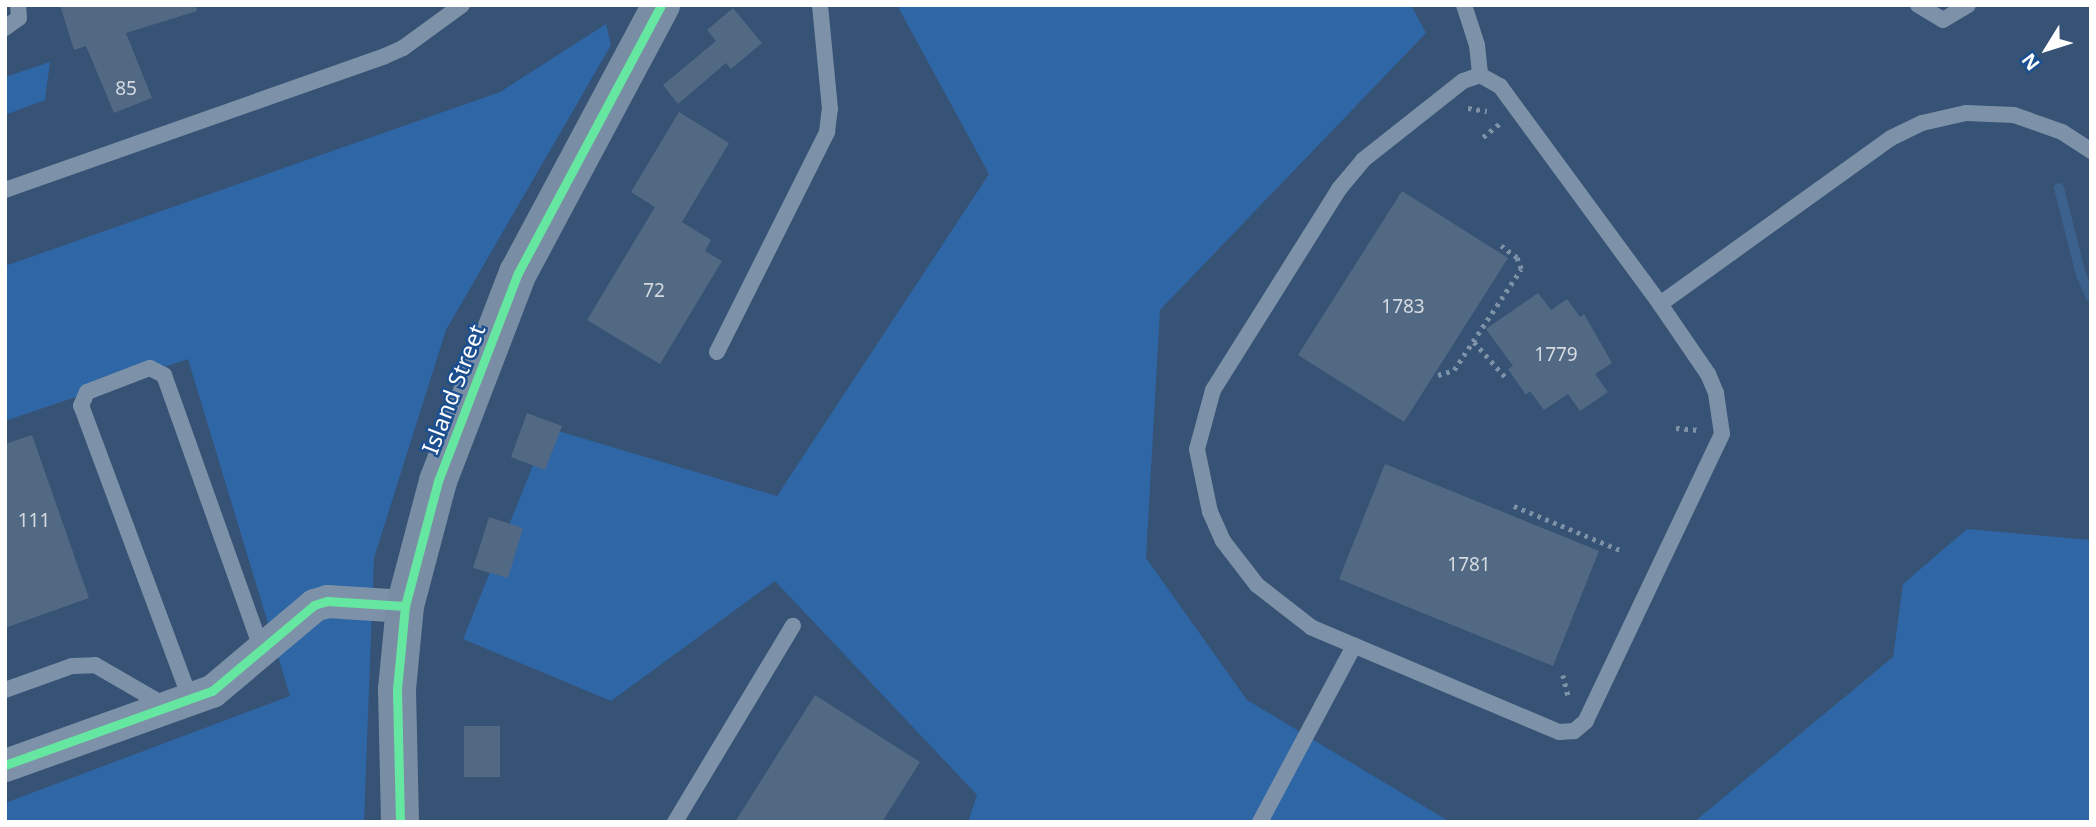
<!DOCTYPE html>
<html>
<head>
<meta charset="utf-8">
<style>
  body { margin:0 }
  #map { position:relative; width:2096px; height:827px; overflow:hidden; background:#365274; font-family:"Noto Sans",sans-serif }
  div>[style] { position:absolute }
  .green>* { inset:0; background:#2f66a5 }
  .stream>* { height:10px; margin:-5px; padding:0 5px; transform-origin:5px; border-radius:5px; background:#3b618d }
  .building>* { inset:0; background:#526984 }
  .path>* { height:4.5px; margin-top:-2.25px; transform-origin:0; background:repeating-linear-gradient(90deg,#7d92a8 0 3.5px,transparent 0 8.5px) }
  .lane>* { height:16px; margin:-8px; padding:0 8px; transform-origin:8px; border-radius:8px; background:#7d92a8 }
  .street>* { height:33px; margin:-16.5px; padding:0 16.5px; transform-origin:16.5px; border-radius:16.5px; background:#7d92a8 }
  .secondary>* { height:38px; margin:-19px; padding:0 19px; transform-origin:19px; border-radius:19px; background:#798da4 }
  .cycleway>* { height:9px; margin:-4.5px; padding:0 4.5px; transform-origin:4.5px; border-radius:4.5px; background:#66e7a1 }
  span { translate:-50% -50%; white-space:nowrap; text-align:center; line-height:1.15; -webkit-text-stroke:5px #1b4f8f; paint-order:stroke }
  .number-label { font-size:19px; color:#d4dae0 }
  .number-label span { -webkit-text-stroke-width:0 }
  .street-label { font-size:23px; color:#fff }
  .frame { position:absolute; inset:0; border:7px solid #fff; pointer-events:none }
  .north { position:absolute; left:2012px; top:14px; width:70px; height:70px; -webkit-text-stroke:5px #1b4f8f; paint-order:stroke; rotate:232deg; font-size:19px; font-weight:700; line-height:28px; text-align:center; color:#fff }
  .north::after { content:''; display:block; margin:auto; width:24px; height:32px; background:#fff; clip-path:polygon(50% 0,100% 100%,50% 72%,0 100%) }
</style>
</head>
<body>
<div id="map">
  <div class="green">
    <i style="clip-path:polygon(897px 5px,1411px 5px,1426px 33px,1160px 310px,1146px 558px,1247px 700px,1450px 822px,968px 822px,977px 795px,775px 581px,611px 701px,463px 639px,548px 428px,777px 496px,989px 174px)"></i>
    <i style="clip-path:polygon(606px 24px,611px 45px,446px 330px,374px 558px,364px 822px,5px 822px,5px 803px,290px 696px,188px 359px,5px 421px,5px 266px,500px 92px)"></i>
    <i style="clip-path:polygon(50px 62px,45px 100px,5px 115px,5px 77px)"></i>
    <i style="clip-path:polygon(1967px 529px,2091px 540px,2091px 822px,1694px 822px,1893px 657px,1903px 584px)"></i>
  </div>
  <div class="stream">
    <i style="left:2059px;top:188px;width:90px;rotate:75.8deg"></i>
    <i style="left:2081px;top:275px;width:24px;rotate:66deg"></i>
  </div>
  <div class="building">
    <i style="clip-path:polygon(60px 5px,196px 5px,197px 11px,126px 33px,152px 98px,114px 113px,86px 46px,74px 50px)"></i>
    <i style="clip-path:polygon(733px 8px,762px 43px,731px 69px,726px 63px,678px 104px,663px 85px,716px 41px,707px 30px)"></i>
    <i style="clip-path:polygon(679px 112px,729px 143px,682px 222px,711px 240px,705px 251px,722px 261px,660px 364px,587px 320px,655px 207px,631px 192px)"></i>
    <i style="clip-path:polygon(1402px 191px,1508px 258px,1404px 422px,1298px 355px)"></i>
    <i style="clip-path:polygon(1538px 293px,1551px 310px,1567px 299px,1580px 317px,1584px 314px,1612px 363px,1595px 374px,1608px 392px,1580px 411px,1568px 394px,1544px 410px,1530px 391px,1526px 395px,1508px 369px,1513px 366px,1486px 329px)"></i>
    <i style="clip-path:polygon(527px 413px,562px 426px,545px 470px,511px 457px)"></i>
    <i style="clip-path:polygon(32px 435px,89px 598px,5px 628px,5px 444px)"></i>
    <i style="clip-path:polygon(1385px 464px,1599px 551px,1553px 666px,1339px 579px)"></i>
    <i style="clip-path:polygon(489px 517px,523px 528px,508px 578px,473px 568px)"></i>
    <i style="clip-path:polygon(815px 695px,920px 762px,882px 822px,735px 822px)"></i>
    <i style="clip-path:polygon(464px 726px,500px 726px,500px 777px,464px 777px)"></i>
  </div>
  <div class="path">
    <i style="left:1468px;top:108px;width:19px;rotate:9deg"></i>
    <i style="left:1483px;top:137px;width:21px;rotate:-39deg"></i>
    <i style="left:1474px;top:342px;width:51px;rotate:48.2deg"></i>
    <i style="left:1438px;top:375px;width:17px;rotate:-17deg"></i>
    <i style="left:1454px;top:370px;width:121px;rotate:-56.4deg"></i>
    <i style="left:1521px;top:269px;width:12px;rotate:-110deg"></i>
    <i style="left:1517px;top:258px;width:20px;rotate:-143deg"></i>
    <i style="left:1676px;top:428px;width:23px;rotate:5deg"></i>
    <i style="left:1514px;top:506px;width:115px;rotate:22.5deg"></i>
    <i style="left:1563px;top:675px;width:25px;rotate:76deg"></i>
  </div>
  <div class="lane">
    <i style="left:1464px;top:5px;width:42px;rotate:72deg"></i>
    <i style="left:1477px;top:45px;width:30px;rotate:84deg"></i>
    <i style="left:1918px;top:5px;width:29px;rotate:31deg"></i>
    <i style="left:1943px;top:20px;width:29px;rotate:-31deg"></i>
    <i style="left:5px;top:28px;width:17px;rotate:-36deg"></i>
    <i style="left:19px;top:18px;width:13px;rotate:-94deg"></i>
    <i style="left:5px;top:190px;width:403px;rotate:-19.4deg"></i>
    <i style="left:385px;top:56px;width:20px;rotate:-24deg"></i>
    <i style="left:403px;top:48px;width:73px;rotate:-36.1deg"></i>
    <i style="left:1660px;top:304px;width:85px;rotate:55.6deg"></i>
    <i style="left:1708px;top:374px;width:21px;rotate:67deg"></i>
    <i style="left:1716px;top:393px;width:41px;rotate:81.7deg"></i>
    <i style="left:1722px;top:434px;width:318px;rotate:115.4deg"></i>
    <i style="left:1586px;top:721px;width:16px;rotate:140deg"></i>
    <i style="left:1574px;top:731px;width:15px;rotate:176deg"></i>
    <i style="left:1559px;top:732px;width:269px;rotate:-157.1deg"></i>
    <i style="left:1311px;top:627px;width:68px;rotate:-142.1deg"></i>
    <i style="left:1257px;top:585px;width:56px;rotate:-127.7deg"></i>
    <i style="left:1223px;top:541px;width:32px;rotate:-114deg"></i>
    <i style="left:1210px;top:512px;width:64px;rotate:-101.7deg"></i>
    <i style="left:1197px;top:449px;width:61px;rotate:-74.8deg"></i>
    <i style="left:1213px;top:390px;width:237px;rotate:-57.9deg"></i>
    <i style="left:1339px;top:189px;width:38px;rotate:-50deg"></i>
    <i style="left:1363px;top:160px;width:127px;rotate:-38.3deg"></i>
    <i style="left:1463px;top:81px;width:18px;rotate:-19deg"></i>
    <i style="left:1480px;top:75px;width:23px;rotate:29deg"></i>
    <i style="left:1500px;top:86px;width:270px;rotate:53.7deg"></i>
    <i style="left:1660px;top:304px;width:284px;rotate:-35.7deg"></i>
    <i style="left:1891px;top:138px;width:34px;rotate:-26deg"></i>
    <i style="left:1922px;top:123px;width:45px;rotate:-12.8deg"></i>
    <i style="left:1966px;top:113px;width:48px;rotate:2.4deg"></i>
    <i style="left:2014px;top:115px;width:51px;rotate:19.5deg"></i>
    <i style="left:2062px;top:132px;width:35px;rotate:33deg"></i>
    <i style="left:717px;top:352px;width:246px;rotate:-63.4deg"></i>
    <i style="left:827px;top:132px;width:23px;rotate:-83deg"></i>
    <i style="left:830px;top:109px;width:104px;rotate:-95.5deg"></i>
    <i style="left:5px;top:690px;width:71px;rotate:-19.7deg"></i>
    <i style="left:72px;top:666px;width:23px;rotate:-2deg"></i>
    <i style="left:95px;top:665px;width:82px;rotate:30deg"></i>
    <i style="left:191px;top:701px;width:315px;rotate:-110.4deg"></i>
    <i style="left:81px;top:406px;width:15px;rotate:-67deg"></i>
    <i style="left:87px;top:392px;width:67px;rotate:-20.9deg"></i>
    <i style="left:150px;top:368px;width:16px;rotate:27deg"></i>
    <i style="left:164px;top:375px;width:292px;rotate:70.4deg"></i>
    <i style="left:675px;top:822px;width:229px;rotate:-59deg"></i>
    <i style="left:1260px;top:822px;width:200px;rotate:-61.9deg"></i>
  </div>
  <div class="street">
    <i style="left:5px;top:765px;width:220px;rotate:-19.7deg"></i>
    <i style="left:212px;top:691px;width:133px;rotate:-40.1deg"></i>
    <i style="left:314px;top:605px;width:14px;rotate:-17deg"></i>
    <i style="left:327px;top:601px;width:78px;rotate:3.7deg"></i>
  </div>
  <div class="secondary">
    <i style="left:400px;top:822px;width:133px;rotate:-91.3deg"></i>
    <i style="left:397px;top:689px;width:83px;rotate:-84.5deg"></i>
    <i style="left:405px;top:606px;width:129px;rotate:-75.2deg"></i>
    <i style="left:438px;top:481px;width:223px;rotate:-69deg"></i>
    <i style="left:518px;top:273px;width:304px;rotate:-61.9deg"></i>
  </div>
  <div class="cycleway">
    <i style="left:5px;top:765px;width:220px;rotate:-19.7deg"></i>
    <i style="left:212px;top:691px;width:133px;rotate:-40.1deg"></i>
    <i style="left:314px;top:605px;width:14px;rotate:-17deg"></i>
    <i style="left:327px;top:601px;width:78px;rotate:3.7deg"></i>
    <i style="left:400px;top:822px;width:133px;rotate:-91.3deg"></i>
    <i style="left:397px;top:689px;width:83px;rotate:-84.5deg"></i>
    <i style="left:405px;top:606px;width:129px;rotate:-75.2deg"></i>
    <i style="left:438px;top:481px;width:223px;rotate:-69deg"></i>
    <i style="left:518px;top:273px;width:304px;rotate:-61.9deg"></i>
  </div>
  <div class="number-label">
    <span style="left:126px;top:89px">85</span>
    <span style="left:654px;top:291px">72</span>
    <span style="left:1403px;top:307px">1783</span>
    <span style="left:1556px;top:355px">1779</span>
    <span style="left:34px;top:521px">111</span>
    <span style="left:1469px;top:565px">1781</span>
  </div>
  <div class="street-label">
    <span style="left:453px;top:389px;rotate:-69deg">Island Street</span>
  </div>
  <div class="frame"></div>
  <div class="north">N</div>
</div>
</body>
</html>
